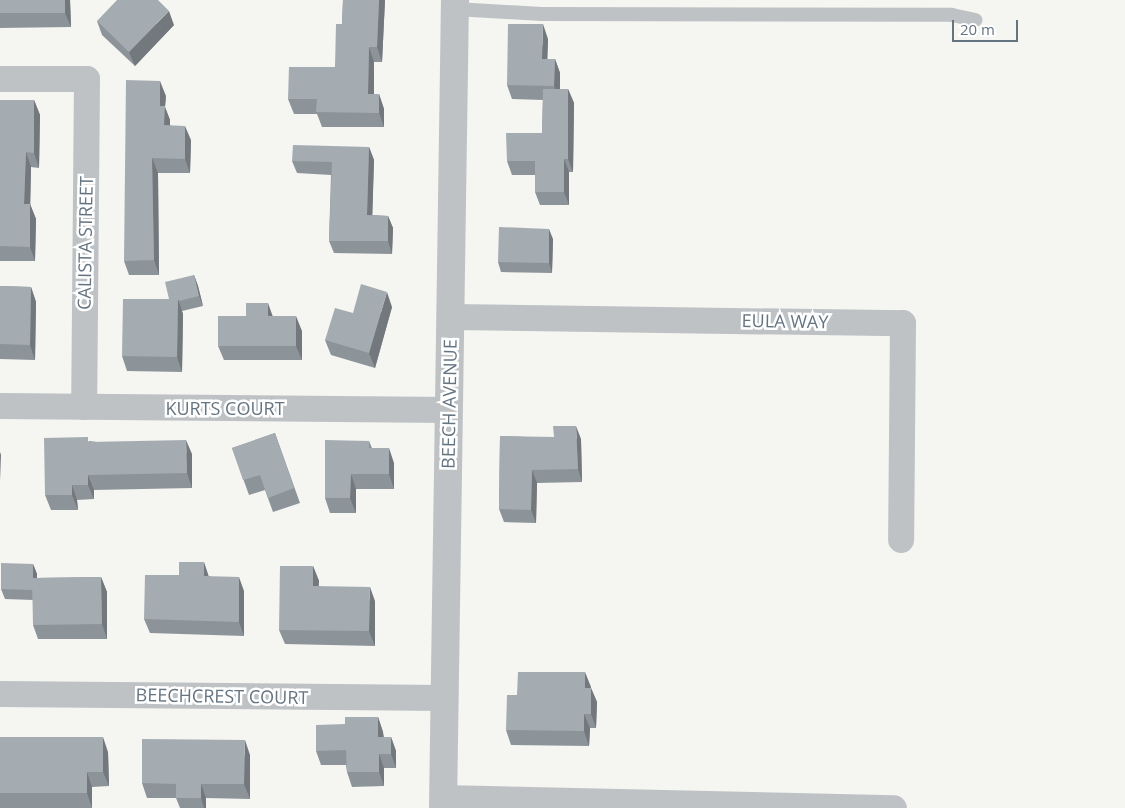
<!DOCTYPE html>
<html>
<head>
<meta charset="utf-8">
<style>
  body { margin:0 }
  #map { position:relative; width:1125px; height:808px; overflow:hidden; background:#f5f5f1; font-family:"Open Sans",sans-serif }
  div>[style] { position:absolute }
  .service>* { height:14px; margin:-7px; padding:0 7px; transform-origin:7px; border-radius:7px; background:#bec2c5 }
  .minor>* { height:26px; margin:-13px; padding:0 13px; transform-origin:13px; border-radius:13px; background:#bec2c5 }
  .tertiary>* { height:28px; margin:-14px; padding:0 14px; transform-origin:14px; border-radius:14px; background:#bec2c5 }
  .wall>* { inset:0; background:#8d9499 }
  .shaded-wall>* { inset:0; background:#73787d }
  .building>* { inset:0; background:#a4acb2 }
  span { translate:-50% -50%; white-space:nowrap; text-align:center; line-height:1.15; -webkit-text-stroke:5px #fff; paint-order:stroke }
  .street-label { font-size:18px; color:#657481 }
  .scale { position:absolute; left:952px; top:20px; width:66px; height:22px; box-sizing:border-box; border:2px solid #657481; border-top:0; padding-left:6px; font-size:15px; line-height:18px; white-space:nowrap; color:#657481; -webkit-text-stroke:4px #fff; paint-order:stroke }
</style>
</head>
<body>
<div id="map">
  <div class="service">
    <i style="left:455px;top:9px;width:87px;rotate:3.3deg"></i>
    <i style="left:542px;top:14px;width:410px;rotate:0.1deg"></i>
    <i style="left:952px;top:15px;width:24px;rotate:12deg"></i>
  </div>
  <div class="minor">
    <i style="left:0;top:79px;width:87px"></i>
    <i style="left:87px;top:79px;width:328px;rotate:90.5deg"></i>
    <i style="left:450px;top:317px;width:453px;rotate:0.8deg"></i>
    <i style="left:903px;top:323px;width:217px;rotate:90.5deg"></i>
    <i style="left:0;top:406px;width:449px;rotate:0.5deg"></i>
    <i style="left:0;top:694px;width:445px;rotate:0.5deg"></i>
    <i style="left:443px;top:798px;width:451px;rotate:1.3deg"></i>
  </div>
  <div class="tertiary">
    <i style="left:443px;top:808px;width:808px;rotate:-89.15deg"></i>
  </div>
  <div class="wall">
    <i style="clip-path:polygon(0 0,70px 0,71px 27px,0 28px)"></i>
    <i style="clip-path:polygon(343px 0,385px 0,382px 62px,374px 62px,374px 94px,379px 94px,384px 109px,384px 127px,322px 127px,317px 114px,294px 114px,288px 99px,335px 67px,342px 24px)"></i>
    <i style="clip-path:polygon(97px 21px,174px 25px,135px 66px,102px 35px)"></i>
    <i style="clip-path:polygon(548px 39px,547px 59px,555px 59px,560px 73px,560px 89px,568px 89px,574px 103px,573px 172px,569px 172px,569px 205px,540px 205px,535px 192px,535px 175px,512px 175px,507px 161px,542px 133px,543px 100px,512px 99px,507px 85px)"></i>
    <i style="clip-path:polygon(166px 96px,165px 107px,170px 120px,170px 125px,191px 140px,190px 173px,158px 173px,159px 275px,129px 275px,124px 261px)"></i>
    <i style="clip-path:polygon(0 100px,34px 100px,40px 115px,39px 168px,31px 167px,30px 204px,36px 219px,35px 261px,0 261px)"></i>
    <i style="clip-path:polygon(369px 147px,374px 160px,372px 215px,388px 216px,393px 228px,392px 254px,334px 253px,329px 241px,331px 175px,297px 173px,292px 161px)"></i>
    <i style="clip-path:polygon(553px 239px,552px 273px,501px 272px,498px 262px)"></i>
    <i style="clip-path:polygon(194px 275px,198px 286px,203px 306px,182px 311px,183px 314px,182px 372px,127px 371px,122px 356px,169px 299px)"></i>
    <i style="clip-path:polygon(0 286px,31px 287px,36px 302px,35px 360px,0 359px)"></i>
    <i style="clip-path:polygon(392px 307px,375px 368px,331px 355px,325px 340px)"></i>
    <i style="clip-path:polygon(246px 316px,273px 316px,302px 331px,302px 360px,224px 360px,218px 346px)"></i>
    <i style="clip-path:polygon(275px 433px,300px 503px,273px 512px,265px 490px,249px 495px,232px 448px)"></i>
    <i style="clip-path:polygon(500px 436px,581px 439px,582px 482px,537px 483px,536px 523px,504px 522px,499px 509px)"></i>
    <i style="clip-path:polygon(89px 441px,192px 454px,192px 488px,94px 490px,94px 499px,77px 500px,78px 510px,51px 510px,45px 495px)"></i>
    <i style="clip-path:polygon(369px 441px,372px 448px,394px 463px,394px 489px,356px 489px,356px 513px,330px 513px,325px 498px)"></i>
    <i style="clip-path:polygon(33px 564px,37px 574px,37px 578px,101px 577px,107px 592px,107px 639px,38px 639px,33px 625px,33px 600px,5px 599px,1px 589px)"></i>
    <i style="clip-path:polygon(313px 566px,319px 581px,318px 586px,375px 601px,375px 646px,285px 644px,279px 630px)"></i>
    <i style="clip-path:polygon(209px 576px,244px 591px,244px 636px,150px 633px,144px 619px)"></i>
    <i style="clip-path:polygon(591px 688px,597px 702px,596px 728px,590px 728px,589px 746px,511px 745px,506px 730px,517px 695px)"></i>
    <i style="clip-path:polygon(378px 717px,383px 732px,384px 737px,391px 737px,396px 751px,396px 768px,384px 768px,384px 786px,352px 787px,347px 772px,346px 765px,321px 765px,316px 751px,345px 724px)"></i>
    <i style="clip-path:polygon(0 737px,108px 752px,109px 786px,92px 787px,92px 808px,0 808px)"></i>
    <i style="clip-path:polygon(250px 755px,250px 799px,206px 798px,206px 808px,180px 808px,176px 798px,147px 798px,142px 783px)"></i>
  </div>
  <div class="shaded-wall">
    <i style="clip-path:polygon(65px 0,70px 0,71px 27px,65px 13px)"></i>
    <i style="clip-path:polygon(379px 0,385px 0,382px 62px,377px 47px)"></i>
    <i style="clip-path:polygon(169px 11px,174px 25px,135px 66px,129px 52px)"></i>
    <i style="clip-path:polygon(543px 24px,548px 39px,547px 73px,542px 59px)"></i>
    <i style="clip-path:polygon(369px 47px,374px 62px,374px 108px,368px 94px)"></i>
    <i style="clip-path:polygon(555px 59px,560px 73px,560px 101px,554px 86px)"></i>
    <i style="clip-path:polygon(160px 81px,166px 96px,165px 107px,170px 120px,170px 140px,164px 125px,160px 106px)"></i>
    <i style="clip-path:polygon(568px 89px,574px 103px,573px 172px,568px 159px)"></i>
    <i style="clip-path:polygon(379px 94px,384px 109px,384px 127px,379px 113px)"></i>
    <i style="clip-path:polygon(34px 100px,40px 115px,39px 168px,34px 153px)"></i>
    <i style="clip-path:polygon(185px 126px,191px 140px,190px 173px,185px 159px)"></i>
    <i style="clip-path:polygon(369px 147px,374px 160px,372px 228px,367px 215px)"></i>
    <i style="clip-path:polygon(26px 152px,31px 167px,30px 219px,24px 204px)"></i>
    <i style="clip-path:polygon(152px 158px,158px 173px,159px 275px,154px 260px)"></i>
    <i style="clip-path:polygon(564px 159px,569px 172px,569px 205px,564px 192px)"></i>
    <i style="clip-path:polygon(30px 204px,36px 219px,35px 261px,30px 247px)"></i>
    <i style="clip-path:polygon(388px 216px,393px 228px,392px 254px,388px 241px)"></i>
    <i style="clip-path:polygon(549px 229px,553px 239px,552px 273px,549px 263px)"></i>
    <i style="clip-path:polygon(194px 275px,198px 286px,203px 306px,199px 296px)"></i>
    <i style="clip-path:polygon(31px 287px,36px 302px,35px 360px,30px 345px)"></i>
    <i style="clip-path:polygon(387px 292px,392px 307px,375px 368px,369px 353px)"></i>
    <i style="clip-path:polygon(178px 299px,183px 314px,182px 372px,177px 357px)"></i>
    <i style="clip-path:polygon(268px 303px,273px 317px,268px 316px)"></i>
    <i style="clip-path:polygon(296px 316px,302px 331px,302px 360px,296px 346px)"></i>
    <i style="clip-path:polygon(576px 426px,581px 439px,582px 482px,578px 469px)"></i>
    <i style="clip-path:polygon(186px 440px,192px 454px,192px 488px,187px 473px)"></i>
    <i style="clip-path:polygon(389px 448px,394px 463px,394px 489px,389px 474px)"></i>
    <i style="clip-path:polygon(0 452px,1px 455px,0 481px)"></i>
    <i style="clip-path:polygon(532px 470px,537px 483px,536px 523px,531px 510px)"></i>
    <i style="clip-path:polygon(351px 474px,356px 489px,356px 513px,350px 498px)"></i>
    <i style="clip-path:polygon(88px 475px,94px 490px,94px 499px,88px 485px)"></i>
    <i style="clip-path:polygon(72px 485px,77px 500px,78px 510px,72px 495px)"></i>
    <i style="clip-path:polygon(204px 562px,209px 577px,204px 576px)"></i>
    <i style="clip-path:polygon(33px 564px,37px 574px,36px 600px,33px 590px)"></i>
    <i style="clip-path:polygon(313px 566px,319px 581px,318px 601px,313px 586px)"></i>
    <i style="clip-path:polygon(101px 577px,107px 592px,107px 639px,102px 624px)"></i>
    <i style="clip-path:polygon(239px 577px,244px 591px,244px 636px,239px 622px)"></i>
    <i style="clip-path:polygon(370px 587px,375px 601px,375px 646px,369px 631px)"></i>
    <i style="clip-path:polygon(585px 672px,591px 687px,591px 702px,585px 688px)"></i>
    <i style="clip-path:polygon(591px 688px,597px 702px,596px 728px,591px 714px)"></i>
    <i style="clip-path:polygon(584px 714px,590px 728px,589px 746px,584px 731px)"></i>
    <i style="clip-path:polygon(378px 717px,383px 732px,384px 751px,378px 737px)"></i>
    <i style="clip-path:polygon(103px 737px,108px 752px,109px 786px,103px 772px)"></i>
    <i style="clip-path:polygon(391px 737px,396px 751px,396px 768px,391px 754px)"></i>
    <i style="clip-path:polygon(245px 740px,250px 755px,250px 799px,244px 784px)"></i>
    <i style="clip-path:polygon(379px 754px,384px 768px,384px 786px,379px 772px)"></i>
    <i style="clip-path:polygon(87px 772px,92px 787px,92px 808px,87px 793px)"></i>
    <i style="clip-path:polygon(201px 784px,206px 798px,206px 808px,204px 808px,201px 798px)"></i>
  </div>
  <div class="building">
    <i style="clip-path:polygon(0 0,65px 0,65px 13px,0 13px)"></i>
    <i style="clip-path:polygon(117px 0,158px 0,169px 11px,129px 52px,97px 21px)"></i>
    <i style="clip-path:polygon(343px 0,379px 0,377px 47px,369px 47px,368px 94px,379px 94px,379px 113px,316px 112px,317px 99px,288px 99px,289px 67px,335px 67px,336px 24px,342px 24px)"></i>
    <i style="clip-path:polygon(508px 24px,543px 24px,542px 59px,555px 59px,554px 86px,507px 85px)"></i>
    <i style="clip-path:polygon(126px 80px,160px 81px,160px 106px,165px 106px,164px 125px,185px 126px,185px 159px,152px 158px,154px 260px,124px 261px)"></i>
    <i style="clip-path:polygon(543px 89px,568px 89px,568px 159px,564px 159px,564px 192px,535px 192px,535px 161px,507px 161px,506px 133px,542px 133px)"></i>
    <i style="clip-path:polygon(0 100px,34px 100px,34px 153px,26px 152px,24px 204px,30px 204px,30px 247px,0 246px)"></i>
    <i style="clip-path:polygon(293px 145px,369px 147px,367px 215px,388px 216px,388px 241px,329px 241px,332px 162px,292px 161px)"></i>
    <i style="clip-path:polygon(499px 227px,549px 229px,549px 263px,498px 262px)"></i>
    <i style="clip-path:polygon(194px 275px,199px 296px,179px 301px,178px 299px,169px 299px,165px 282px)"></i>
    <i style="clip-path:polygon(361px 284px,387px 292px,369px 353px,325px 340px,335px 308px,353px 313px)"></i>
    <i style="clip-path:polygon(0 286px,31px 287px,30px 345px,0 344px)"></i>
    <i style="clip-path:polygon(123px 299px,178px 299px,177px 357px,122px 356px)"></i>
    <i style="clip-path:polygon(246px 303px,268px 303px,268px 316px,296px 316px,296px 346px,218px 346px,218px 316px,246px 316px)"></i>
    <i style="clip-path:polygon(553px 426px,576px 426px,578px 469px,532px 470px,531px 510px,499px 509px,500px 436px,554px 437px)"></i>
    <i style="clip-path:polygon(275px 433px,294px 488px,268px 498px,260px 475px,243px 480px,232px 448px)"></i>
    <i style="clip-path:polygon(88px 437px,88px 442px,186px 440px,187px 473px,88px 475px,88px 485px,72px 485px,72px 495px,45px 495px,44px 438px)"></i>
    <i style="clip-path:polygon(325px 440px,369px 441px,369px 448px,389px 448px,389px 474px,351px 474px,350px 498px,325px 498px)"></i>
    <i style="clip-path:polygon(179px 562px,204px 562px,204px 576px,239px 577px,239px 622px,144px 619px,145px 575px,179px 575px)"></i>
    <i style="clip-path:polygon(1px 563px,33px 564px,33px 590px,1px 589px)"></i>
    <i style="clip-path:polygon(280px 566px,313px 566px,313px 586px,370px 587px,369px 631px,279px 630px)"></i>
    <i style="clip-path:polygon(101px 577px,102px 624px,33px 625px,32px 578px)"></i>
    <i style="clip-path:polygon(518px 672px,585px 672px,585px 688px,591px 688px,591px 714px,584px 714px,584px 731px,506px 730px,507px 695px,517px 695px)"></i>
    <i style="clip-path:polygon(345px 717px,378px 717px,378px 737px,391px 737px,391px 754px,379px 754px,379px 772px,347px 772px,346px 750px,316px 751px,316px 725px,345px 724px)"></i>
    <i style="clip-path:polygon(0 737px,103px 737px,103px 772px,87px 772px,87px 793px,0 793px)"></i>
    <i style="clip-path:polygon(142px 739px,245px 740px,244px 784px,201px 784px,201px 798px,176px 798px,176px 784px,142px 783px)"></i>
  </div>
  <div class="street-label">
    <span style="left:85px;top:243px;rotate:-89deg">CALISTA STREET</span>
    <span style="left:785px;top:321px;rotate:1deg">EULA WAY</span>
    <span style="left:449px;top:404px;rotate:-89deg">BEECH AVENUE</span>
    <span style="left:225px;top:408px">KURTS COURT</span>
    <span style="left:222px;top:696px;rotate:1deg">BEECHCREST COURT</span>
  </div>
  <div class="scale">20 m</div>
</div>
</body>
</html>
